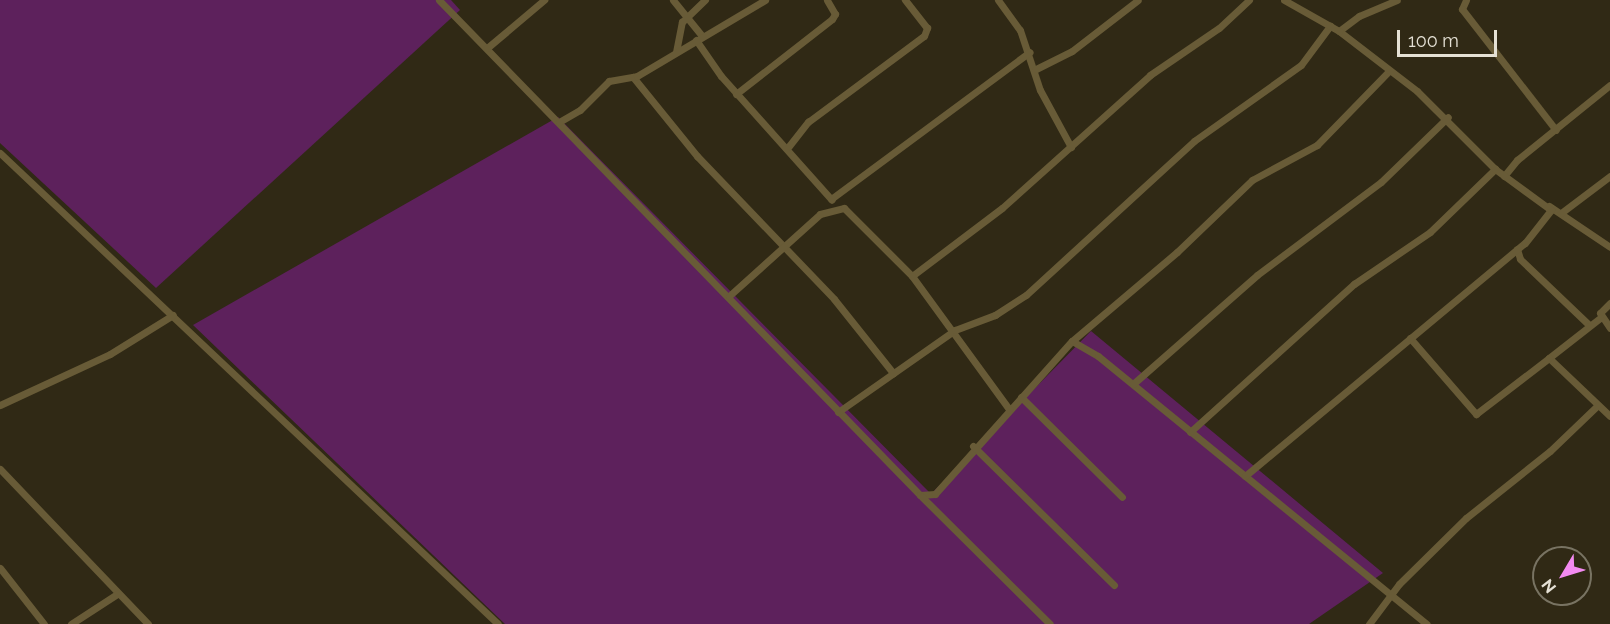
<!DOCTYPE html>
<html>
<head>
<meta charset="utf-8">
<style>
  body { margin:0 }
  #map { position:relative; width:1610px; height:624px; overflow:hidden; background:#302915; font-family:Raleway,sans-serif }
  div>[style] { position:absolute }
  .green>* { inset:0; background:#5d215c }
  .street>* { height:7px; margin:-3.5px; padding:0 3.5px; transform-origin:3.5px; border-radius:3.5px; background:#685b37 }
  span { translate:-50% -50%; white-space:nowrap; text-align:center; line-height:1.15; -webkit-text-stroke:6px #302915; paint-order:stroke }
  .north { position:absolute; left:1532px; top:546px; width:60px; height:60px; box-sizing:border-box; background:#302915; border:2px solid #787362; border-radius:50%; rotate:232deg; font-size:16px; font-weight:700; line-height:24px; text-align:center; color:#e5e1d5 }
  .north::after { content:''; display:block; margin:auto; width:21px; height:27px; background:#f38af1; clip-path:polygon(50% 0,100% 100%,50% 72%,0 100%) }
  .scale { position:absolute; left:1397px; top:30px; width:100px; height:27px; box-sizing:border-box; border:3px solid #e5e1d5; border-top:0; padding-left:8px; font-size:18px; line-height:21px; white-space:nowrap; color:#e5e1d5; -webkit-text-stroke:4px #302915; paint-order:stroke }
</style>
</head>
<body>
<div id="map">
  <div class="green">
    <i style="clip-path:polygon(0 0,451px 0,460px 10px,156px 288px,0 143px)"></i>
    <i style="clip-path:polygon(558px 117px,931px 494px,1091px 331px,1383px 573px,1309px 624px,505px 624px,193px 325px)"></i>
  </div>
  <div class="street">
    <i style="left:439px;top:0;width:690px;rotate:45.82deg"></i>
    <i style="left:920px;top:495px;width:15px;rotate:-4deg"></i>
    <i style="left:935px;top:494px;width:205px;rotate:-48.2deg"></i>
    <i style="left:1072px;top:341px;width:30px;rotate:30deg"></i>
    <i style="left:1098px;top:356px;width:424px;rotate:39.2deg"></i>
    <i style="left:673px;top:0;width:46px;rotate:51.1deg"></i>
    <i style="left:998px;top:0;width:37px;rotate:54deg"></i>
    <i style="left:1020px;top:30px;width:63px;rotate:71.6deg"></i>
    <i style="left:1040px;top:90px;width:65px;rotate:61.5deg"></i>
    <i style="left:1466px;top:0;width:10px;rotate:114deg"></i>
    <i style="left:1462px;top:9px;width:153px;rotate:52.2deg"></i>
    <i style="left:1339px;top:31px;width:25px;rotate:-37deg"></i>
    <i style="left:1359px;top:16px;width:41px;rotate:-22.8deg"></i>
    <i style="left:696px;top:40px;width:44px;rotate:55.2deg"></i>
    <i style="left:721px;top:76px;width:166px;rotate:48.2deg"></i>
    <i style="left:487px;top:48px;width:75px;rotate:-40.1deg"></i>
    <i style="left:676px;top:52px;width:31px;rotate:-79deg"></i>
    <i style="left:682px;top:22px;width:32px;rotate:-44deg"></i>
    <i style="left:1036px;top:69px;width:40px;rotate:-26.6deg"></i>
    <i style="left:1072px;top:51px;width:83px;rotate:-37.7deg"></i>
    <i style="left:633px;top:77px;width:102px;rotate:51deg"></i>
    <i style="left:697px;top:156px;width:198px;rotate:46.2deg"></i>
    <i style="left:834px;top:299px;width:95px;rotate:51.4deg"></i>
    <i style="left:736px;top:94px;width:122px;rotate:-38deg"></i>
    <i style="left:832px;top:19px;width:6px;rotate:-59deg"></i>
    <i style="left:835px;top:14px;width:16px;rotate:-120deg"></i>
    <i style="left:559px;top:122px;width:24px;rotate:-30deg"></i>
    <i style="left:580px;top:110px;width:41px;rotate:-45deg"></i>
    <i style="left:609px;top:81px;width:28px;rotate:-10deg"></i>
    <i style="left:637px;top:76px;width:149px;rotate:-30.7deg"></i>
    <i style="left:789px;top:146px;width:31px;rotate:-52deg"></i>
    <i style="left:808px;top:122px;width:144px;rotate:-36.6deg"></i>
    <i style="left:924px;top:36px;width:9px;rotate:-69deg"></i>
    <i style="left:927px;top:28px;width:36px;rotate:-128deg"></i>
    <i style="left:0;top:153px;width:685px;rotate:43.4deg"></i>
    <i style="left:1504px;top:176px;width:21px;rotate:-51deg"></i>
    <i style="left:1517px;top:160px;width:119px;rotate:-38.9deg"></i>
    <i style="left:831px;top:199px;width:247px;rotate:-36.5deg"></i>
    <i style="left:1549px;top:206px;width:73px;rotate:33.9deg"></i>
    <i style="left:1561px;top:213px;width:61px;rotate:-37.1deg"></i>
    <i style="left:1517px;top:249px;width:10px;rotate:73deg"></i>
    <i style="left:1520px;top:259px;width:95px;rotate:43.7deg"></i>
    <i style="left:912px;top:276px;width:113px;rotate:-37.1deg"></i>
    <i style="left:1002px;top:208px;width:199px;rotate:-41.9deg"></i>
    <i style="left:1150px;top:75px;width:83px;rotate:-34.3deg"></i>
    <i style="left:1219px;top:28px;width:41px;rotate:-43deg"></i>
    <i style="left:729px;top:296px;width:122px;rotate:-42deg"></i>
    <i style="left:820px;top:214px;width:25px;rotate:-14deg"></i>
    <i style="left:844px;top:208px;width:96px;rotate:45deg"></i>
    <i style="left:912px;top:276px;width:165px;rotate:53.9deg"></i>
    <i style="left:1610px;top:303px;width:14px;rotate:135deg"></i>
    <i style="left:1600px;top:313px;width:18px;rotate:56deg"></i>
    <i style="left:1600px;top:318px;width:65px;rotate:141.9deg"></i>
    <i style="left:1549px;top:358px;width:84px;rotate:43.6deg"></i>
    <i style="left:1410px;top:338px;width:101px;rotate:49deg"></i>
    <i style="left:1476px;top:414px;width:92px;rotate:-37.5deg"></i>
    <i style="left:1072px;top:341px;width:138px;rotate:-40.3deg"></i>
    <i style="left:1177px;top:252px;width:104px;rotate:-43.8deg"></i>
    <i style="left:1252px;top:180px;width:74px;rotate:-28.3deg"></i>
    <i style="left:1317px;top:145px;width:103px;rotate:-45.8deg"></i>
    <i style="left:1133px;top:384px;width:165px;rotate:-41.3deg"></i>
    <i style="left:1257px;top:275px;width:155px;rotate:-36.9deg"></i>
    <i style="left:1381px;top:182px;width:93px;rotate:-44.1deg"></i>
    <i style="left:1021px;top:397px;width:142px;rotate:44.7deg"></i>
    <i style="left:0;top:405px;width:121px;rotate:-24.9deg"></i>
    <i style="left:110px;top:354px;width:74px;rotate:-31.8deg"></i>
    <i style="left:838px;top:412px;width:143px;rotate:-35deg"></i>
    <i style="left:955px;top:330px;width:43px;rotate:-20.6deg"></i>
    <i style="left:995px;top:315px;width:37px;rotate:-33deg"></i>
    <i style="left:1026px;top:295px;width:228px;rotate:-42.5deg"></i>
    <i style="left:1194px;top:141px;width:131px;rotate:-35.4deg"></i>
    <i style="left:1301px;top:65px;width:49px;rotate:-53.4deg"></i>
    <i style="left:1190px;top:432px;width:221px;rotate:-42.1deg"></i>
    <i style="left:1354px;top:284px;width:92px;rotate:-34.4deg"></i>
    <i style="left:1430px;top:232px;width:91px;rotate:-44.1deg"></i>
    <i style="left:973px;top:446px;width:198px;rotate:44.6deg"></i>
    <i style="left:0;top:469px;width:214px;rotate:46.3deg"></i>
    <i style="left:1245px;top:476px;width:364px;rotate:-39.8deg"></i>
    <i style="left:1525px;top:243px;width:42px;rotate:-51.8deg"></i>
    <i style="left:1551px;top:210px;width:69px;rotate:-143.8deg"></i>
    <i style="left:1495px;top:169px;width:110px;rotate:-135deg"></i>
    <i style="left:1417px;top:91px;width:98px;rotate:-142.4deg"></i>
    <i style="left:1339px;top:31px;width:63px;rotate:-150.6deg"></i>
    <i style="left:922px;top:497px;width:180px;rotate:44.8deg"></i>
    <i style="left:0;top:568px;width:71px;rotate:51.8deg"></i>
    <i style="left:71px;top:624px;width:55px;rotate:-33.1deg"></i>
    <i style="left:1369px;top:624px;width:50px;rotate:-53.1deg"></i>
    <i style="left:1399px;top:584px;width:94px;rotate:-44.6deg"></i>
    <i style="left:1466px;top:518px;width:107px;rotate:-38.6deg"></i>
    <i style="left:1550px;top:451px;width:65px;rotate:-43.8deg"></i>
  </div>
  <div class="north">N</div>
  <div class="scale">100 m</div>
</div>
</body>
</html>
